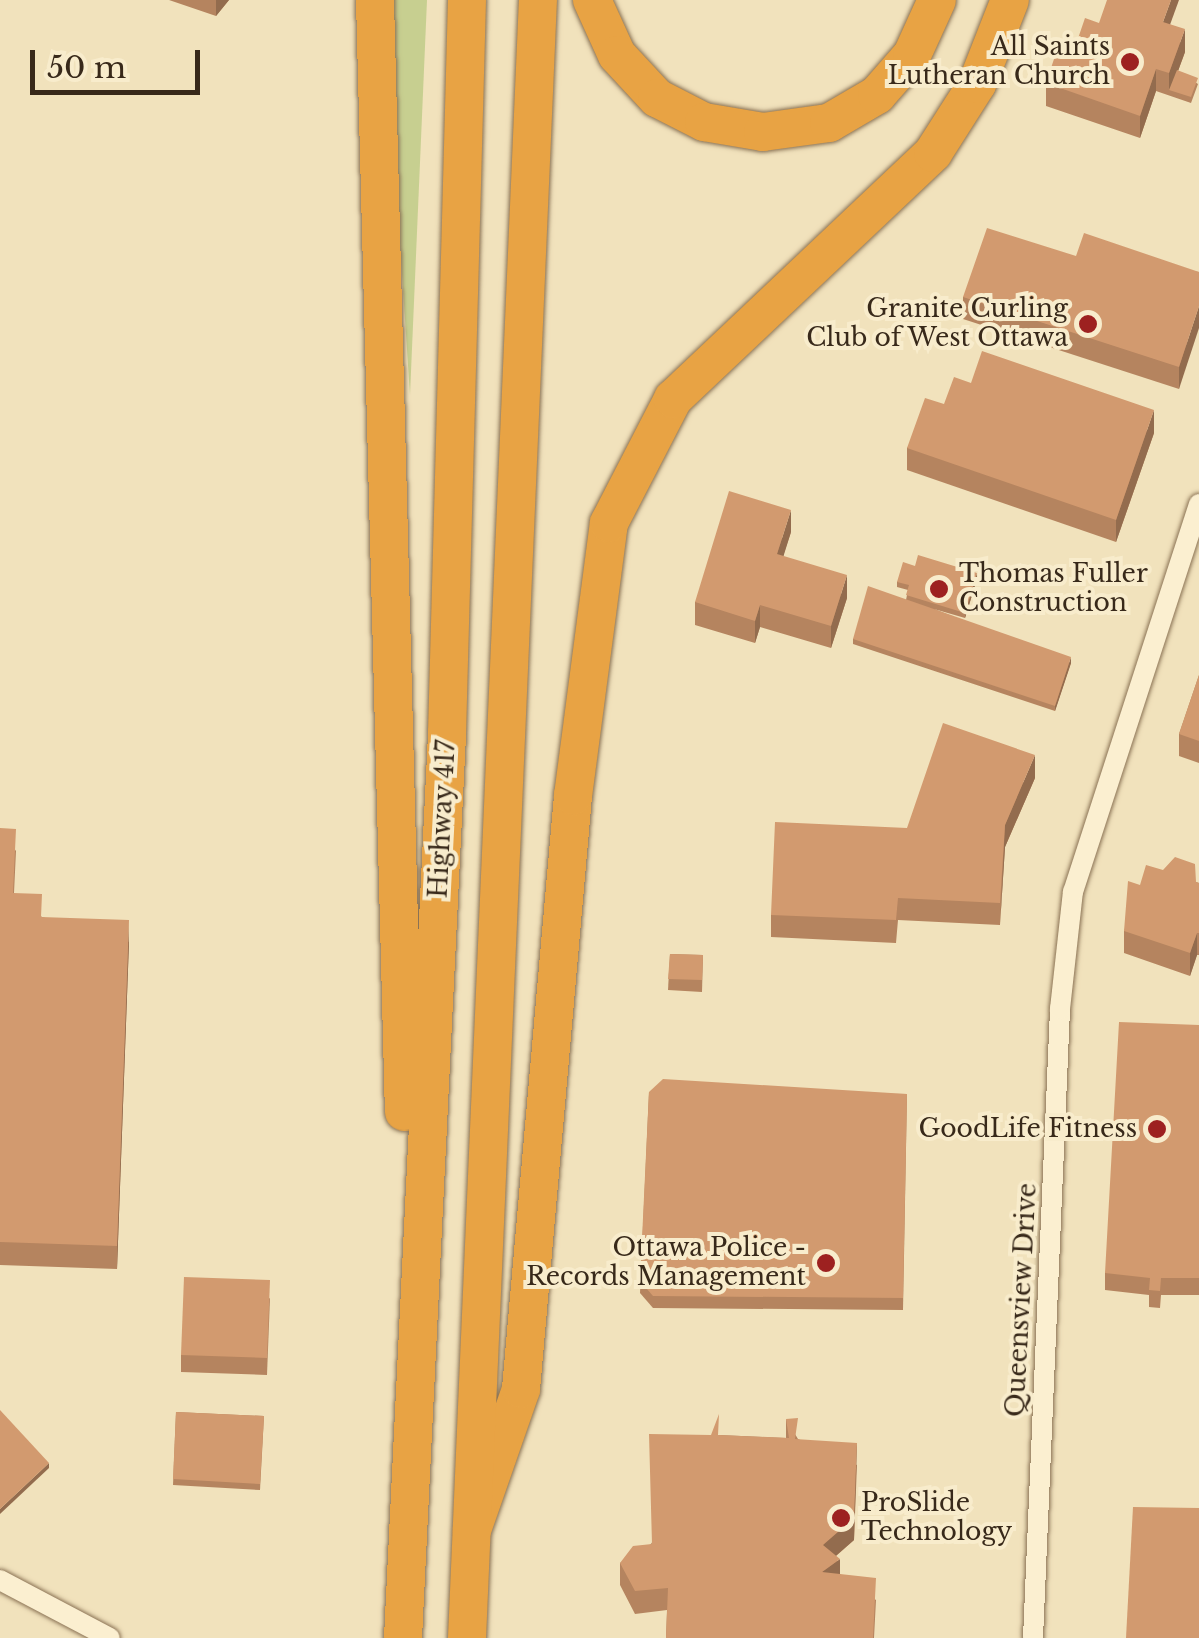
<!DOCTYPE html>
<html>
<head>
<meta charset="utf-8">
<style>
  body { margin:0 }
  #map { position:relative; width:1199px; height:1638px; overflow:hidden; background:#f1e2bc; font-family:"Libre Baskerville",serif }
  div>[style] { position:absolute }
  .green>* { inset:0; background:#c7cf90 }
  .roads { filter:drop-shadow(0 0 2px #8a7254) drop-shadow(0 0 2px #8a7254) }
  .minor>* { height:20px; margin:-10px; padding:0 10px; transform-origin:10px; border-radius:10px; background:#fbefd0 }
  .motorway>* { height:38px; margin:-19px; padding:0 19px; transform-origin:19px; border-radius:19px; background:#e8a344 }
  .wall>* { inset:0; background:#b5845f }
  .shaded-wall>* { inset:0; background:#936c4e }
  .building>* { inset:0; background:#d29a6f }
  .dots>* { width:28px; height:28px; translate:-50% -50%; box-sizing:border-box; border:5px solid #f8eccc; border-radius:50% }
  span { translate:-50% -50%; white-space:nowrap; text-align:center; line-height:1.15; -webkit-text-stroke:8px #f8eccc; paint-order:stroke }
  .poi-label { font-size:25px; color:#38291a }
  .right { translate:-100% -50%; text-align:right }
  .left { translate:0 -50%; text-align:left }
  .street-label { font-size:25px; color:#38291a }
  .scale { position:absolute; left:30px; top:50px; width:170px; height:45px; box-sizing:border-box; border:5px solid #38291a; border-top:0; padding-left:12px; font-size:30px; line-height:35px; white-space:nowrap; color:#38291a; -webkit-text-stroke:8px #f8eccc; paint-order:stroke }
</style>
</head>
<body>
<div id="map">
  <div class="green">
    <i style="clip-path:polygon(392px 0,427px 0,410px 395px,398px 213px)"></i>
  </div>
  <div class="roads">
    <div class="minor">
      <i style="left:0;top:1580px;width:124px;rotate:27.8deg"></i>
      <i style="left:1033px;top:1638px;width:630px;rotate:-87.54deg"></i>
      <i style="left:1060px;top:1009px;width:118px;rotate:-83.7deg"></i>
      <i style="left:1073px;top:892px;width:408px;rotate:-72deg"></i>
    </div>
    <div class="motorway">
      <i style="left:375px;top:0;width:1112px;rotate:88.51deg"></i>
      <i style="left:592px;top:0;width:60px;rotate:65.6deg"></i>
      <i style="left:617px;top:55px;width:59px;rotate:47.1deg"></i>
      <i style="left:657px;top:98px;width:53px;rotate:27.1deg"></i>
      <i style="left:704px;top:122px;width:60px;rotate:9.6deg"></i>
      <i style="left:763px;top:132px;width:67px;rotate:-7.8deg"></i>
      <i style="left:829px;top:123px;width:56px;rotate:-30.3deg"></i>
      <i style="left:877px;top:95px;width:53px;rotate:-48.8deg"></i>
      <i style="left:912px;top:55px;width:60px;rotate:-65.6deg"></i>
      <i style="left:472px;top:1530px;width:149px;rotate:-70.8deg"></i>
      <i style="left:521px;top:1389px;width:595px;rotate:-84.99deg"></i>
      <i style="left:573px;top:796px;width:275px;rotate:-82.5deg"></i>
      <i style="left:609px;top:523px;width:140px;rotate:-62.7deg"></i>
      <i style="left:673px;top:399px;width:358px;rotate:-43.4deg"></i>
      <i style="left:933px;top:153px;width:82px;rotate:-57.5deg"></i>
      <i style="left:977px;top:84px;width:90px;rotate:-68.6deg"></i>
      <i style="left:403px;top:1638px;width:905px;rotate:-87.21deg"></i>
      <i style="left:447px;top:734px;width:734px;rotate:-88.44deg"></i>
      <i style="left:467px;top:1638px;width:1640px;rotate:-87.52deg"></i>
    </div>
  </div>
  <div class="wall">
    <i style="clip-path:polygon(169px 0,229px 0,216px 16px)"></i>
    <i style="clip-path:polygon(1099px 23px,1170px 24px,1185px 52px,1178px 71px,1198px 84px,1191px 103px,1156px 91px,1140px 138px,1046px 106px,1046px 83px,1072px 56px)"></i>
    <i style="clip-path:polygon(1076px 256px,1199px 272px,1179px 389px,963px 319px,963px 297px)"></i>
    <i style="clip-path:polygon(971px 383px,1154px 433px,1116px 542px,907px 470px,907px 448px)"></i>
    <i style="clip-path:polygon(791px 532px,783px 556px,847px 598px,831px 648px,760px 627px,755px 643px,695px 625px,695px 602px)"></i>
    <i style="clip-path:polygon(915px 566px,977px 579px,965px 618px,934px 609px,1071px 663px,1055px 711px,853px 644px,853px 639px,906px 600px,908px 590px,897px 587px,897px 582px)"></i>
    <i style="clip-path:polygon(1199px 675px,1199px 763px,1179px 756px,1179px 734px)"></i>
    <i style="clip-path:polygon(1035px 778px,1005px 847px,1000px 925px,898px 920px,896px 943px,771px 937px,771px 915px,907px 828px)"></i>
    <i style="clip-path:polygon(0 828px,16px 851px,14px 893px,42px 917px,129px 942px,117px 1269px,0 1265px)"></i>
    <i style="clip-path:polygon(1196px 882px,1199px 883px,1199px 955px,1197px 955px,1190px 976px,1124px 953px,1124px 931px,1140px 885px)"></i>
    <i style="clip-path:polygon(670px 954px,703px 955px,702px 992px,668px 990px)"></i>
    <i style="clip-path:polygon(1199px 1025px,1199px 1295px,1161px 1295px,1160px 1308px,1149px 1307px,1149px 1295px,1105px 1290px,1105px 1273px)"></i>
    <i style="clip-path:polygon(649px 1092px,907px 1094px,903px 1310px,653px 1308px,640px 1293px)"></i>
    <i style="clip-path:polygon(270px 1298px,267px 1375px,181px 1372px,181px 1355px)"></i>
    <i style="clip-path:polygon(176px 1412px,264px 1416px,260px 1490px,173px 1485px)"></i>
    <i style="clip-path:polygon(786px 1419px,798px 1439px,857px 1465px,854px 1540px,836px 1556px,840px 1574px,876px 1600px,874px 1638px,666px 1638px,667px 1610px,635px 1614px,620px 1585px,620px 1563px,651px 1544px,719px 1435px,786px 1438px)"></i>
  </div>
  <div class="shaded-wall">
    <i style="clip-path:polygon(216px 0,229px 0,216px 16px)"></i>
    <i style="clip-path:polygon(1171px 0,1179px 0,1163px 44px,1163px 22px)"></i>
    <i style="clip-path:polygon(1185px 29px,1185px 52px,1171px 90px,1169px 90px,1169px 73px)"></i>
    <i style="clip-path:polygon(1156px 69px,1156px 91px,1140px 138px,1140px 116px)"></i>
    <i style="clip-path:polygon(1199px 306px,1199px 328px,1179px 389px,1179px 367px)"></i>
    <i style="clip-path:polygon(1154px 410px,1154px 433px,1116px 542px,1116px 520px)"></i>
    <i style="clip-path:polygon(791px 510px,791px 532px,777px 577px,777px 554px)"></i>
    <i style="clip-path:polygon(977px 573px,977px 579px,965px 618px,965px 613px)"></i>
    <i style="clip-path:polygon(847px 575px,847px 598px,831px 648px,831px 626px)"></i>
    <i style="clip-path:polygon(760px 605px,760px 627px,755px 643px,755px 621px)"></i>
    <i style="clip-path:polygon(1071px 657px,1071px 663px,1055px 711px,1055px 706px)"></i>
    <i style="clip-path:polygon(1035px 755px,1035px 778px,1005px 847px,1000px 925px,1005px 825px)"></i>
    <i style="clip-path:polygon(129px 920px,129px 942px,117px 1269px,117px 1246px)"></i>
    <i style="clip-path:polygon(1197px 933px,1197px 955px,1190px 976px,1190px 953px)"></i>
    <i style="clip-path:polygon(857px 1443px,854px 1540px,823px 1567px,823px 1545px)"></i>
    <i style="clip-path:polygon(49px 1463px,49px 1468px,0 1514px,0 1509px)"></i>
    <i style="clip-path:polygon(840px 1559px,840px 1581px,822px 1572px)"></i>
  </div>
  <div class="building">
    <i style="clip-path:polygon(1107px 0,1171px 0,1163px 22px,1185px 29px,1169px 73px,1156px 69px,1140px 116px,1046px 83px,1057px 50px,1072px 56px,1085px 18px,1099px 23px)"></i>
    <i style="clip-path:polygon(1177px 70px,1198px 78px,1191px 97px,1169px 90px)"></i>
    <i style="clip-path:polygon(987px 228px,1076px 256px,1084px 233px,1199px 272px,1199px 306px,1179px 367px,963px 297px)"></i>
    <i style="clip-path:polygon(982px 351px,1154px 410px,1116px 520px,907px 448px,925px 398px,944px 404px,954px 377px,971px 383px)"></i>
    <i style="clip-path:polygon(729px 491px,791px 510px,777px 554px,847px 575px,831px 626px,760px 605px,755px 621px,695px 602px)"></i>
    <i style="clip-path:polygon(918px 555px,977px 573px,965px 613px,906px 595px,909px 585px,897px 582px,903px 562px,915px 566px)"></i>
    <i style="clip-path:polygon(868px 586px,1071px 657px,1055px 706px,853px 639px)"></i>
    <i style="clip-path:polygon(1199px 675px,1199px 741px,1179px 734px)"></i>
    <i style="clip-path:polygon(943px 723px,1035px 755px,1005px 825px,1000px 903px,898px 898px,896px 920px,771px 915px,775px 822px,907px 828px)"></i>
    <i style="clip-path:polygon(0 828px,16px 829px,13px 893px,42px 894px,41px 917px,129px 920px,117px 1246px,0 1242px)"></i>
    <i style="clip-path:polygon(1175px 857px,1195px 864px,1196px 882px,1199px 883px,1199px 933px,1197px 933px,1190px 953px,1124px 931px,1128px 881px,1140px 885px,1146px 865px,1163px 870px)"></i>
    <i style="clip-path:polygon(670px 954px,703px 955px,702px 980px,668px 979px)"></i>
    <i style="clip-path:polygon(1119px 1022px,1199px 1025px,1199px 1278px,1161px 1278px,1160px 1291px,1149px 1290px,1150px 1278px,1105px 1273px)"></i>
    <i style="clip-path:polygon(663px 1079px,907px 1094px,903px 1298px,653px 1296px,640px 1281px,649px 1092px)"></i>
    <i style="clip-path:polygon(184px 1277px,270px 1280px,267px 1358px,181px 1355px)"></i>
    <i style="clip-path:polygon(0 1410px,49px 1463px,0 1509px)"></i>
    <i style="clip-path:polygon(176px 1412px,264px 1416px,260px 1484px,173px 1479px)"></i>
    <i style="clip-path:polygon(719px 1414px,718px 1435px,789px 1438px,786px 1419px,798px 1418px,795px 1439px,857px 1443px,854px 1518px,823px 1545px,840px 1559px,822px 1572px,876px 1578px,873px 1638px,666px 1638px,668px 1588px,635px 1591px,620px 1563px,633px 1546px,652px 1544px,649px 1434px,711px 1435px)"></i>
    <i style="clip-path:polygon(1133px 1507px,1199px 1508px,1199px 1638px,1126px 1638px)"></i>
  </div>
  <div class="dots">
    <i style="left:1130px;top:62px;background:#9d2120"></i>
    <i style="left:1088px;top:324px;background:#9d2120"></i>
    <i style="left:939px;top:589px;background:#9d2120"></i>
    <i style="left:1157px;top:1129px;background:#9d2120"></i>
    <i style="left:826px;top:1263px;background:#9d2120"></i>
    <i style="left:841px;top:1518px;background:#9d2120"></i>
  </div>
  <div class="poi-label">
    <span class="right" style="left:1110px;top:62px">All Saints<br>Lutheran Church</span>
    <span class="right" style="left:1068px;top:324px">Granite Curling<br>Club of West Ottawa</span>
    <span class="left" style="left:959px;top:589px">Thomas Fuller<br>Construction</span>
    <span class="right" style="left:1137px;top:1129px">GoodLife Fitness</span>
    <span class="right" style="left:806px;top:1263px">Ottawa Police -<br>Records Management</span>
    <span class="left" style="left:861px;top:1518px">ProSlide<br>Technology</span>
  </div>
  <div class="street-label">
    <span style="left:443px;top:819px;rotate:-87deg">Highway 417</span>
    <span style="left:1022px;top:1300px;rotate:-87deg">Queensview Drive</span>
  </div>
  <div class="scale">50 m</div>
</div>
</body>
</html>
